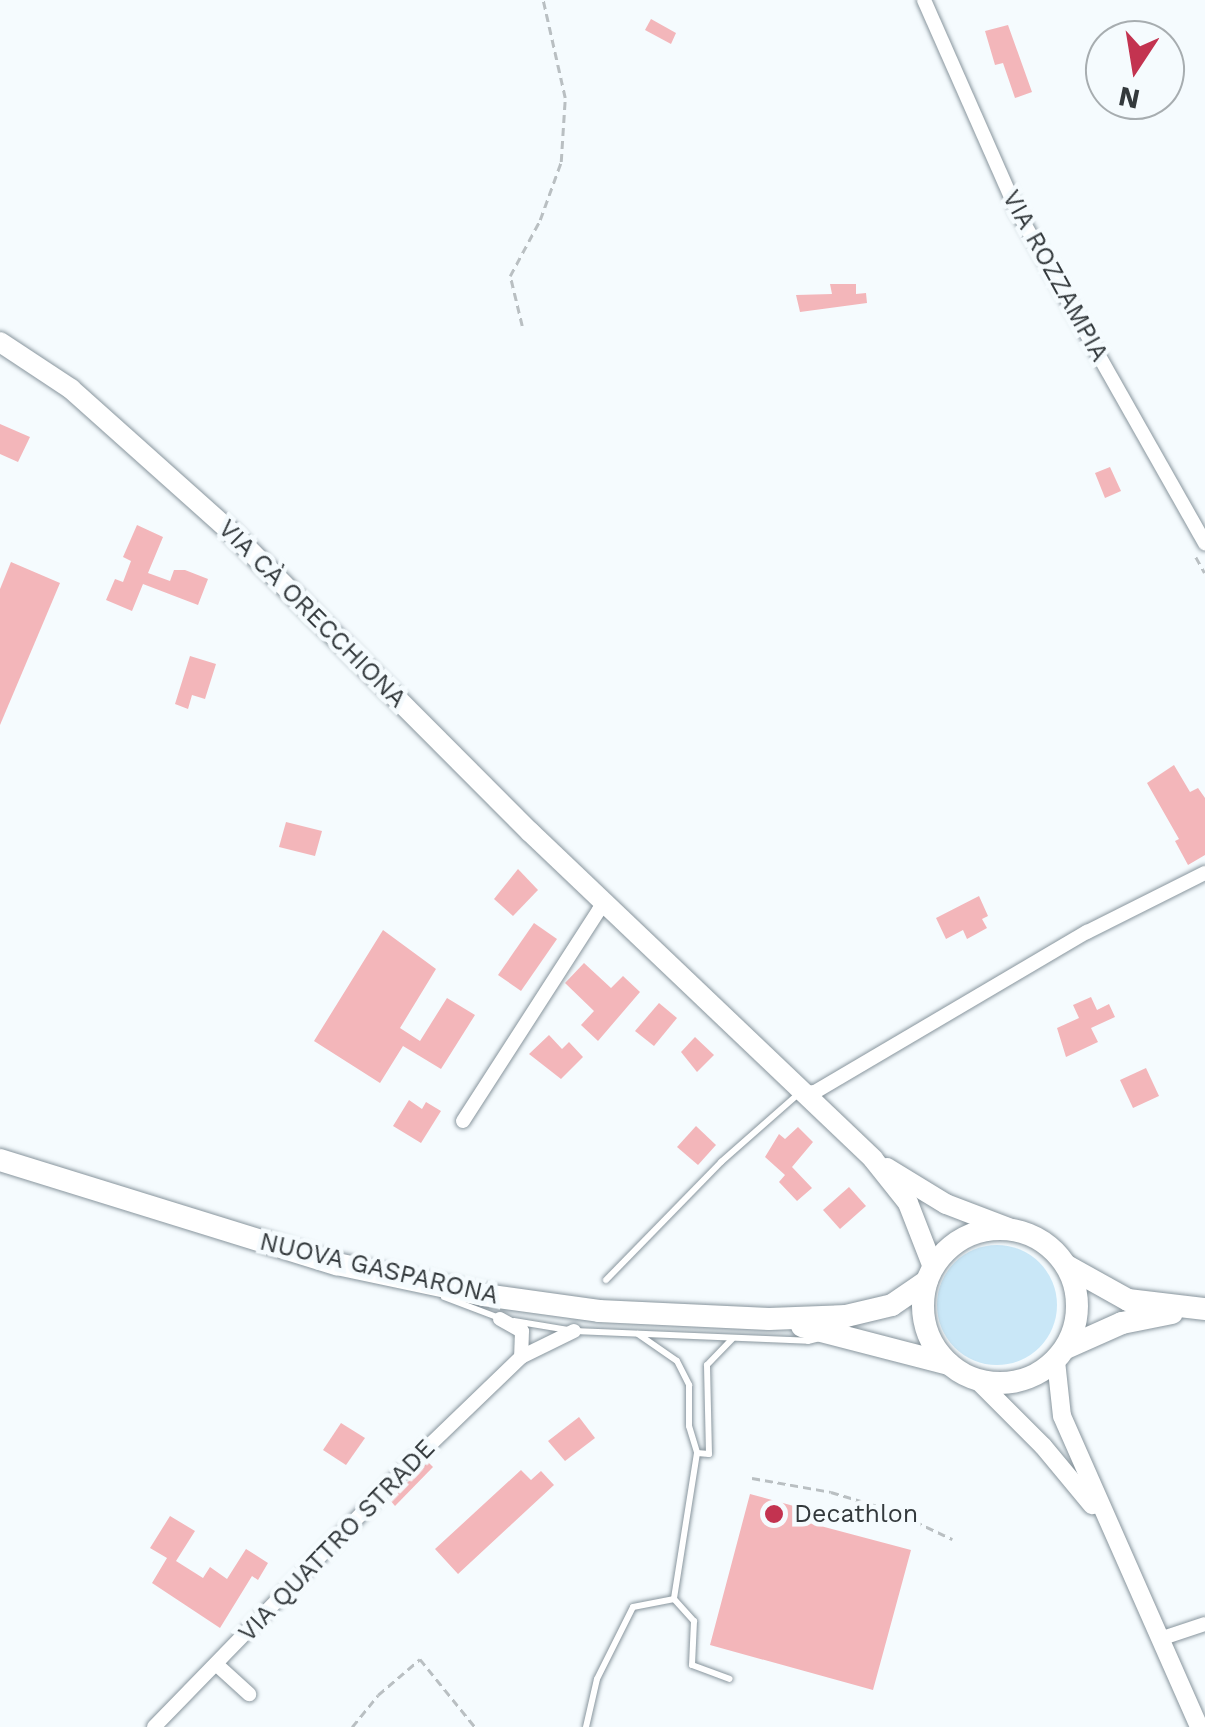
<!DOCTYPE html>
<html>
<head>
<meta charset="utf-8">
<style>
  body { margin:0 }
  #map { position:relative; width:1205px; height:1727px; overflow:hidden; background:#f5fbfe; font-family:"Work Sans",sans-serif }
  div>[style] { position:absolute }
  .green>* { inset:0; background:#c9e7f7 }
  .round { border-radius:50% }
  .building>* { inset:0; background:#f3b6ba }
  .path>* { height:2.5px; margin-top:-1.25px; transform-origin:0; background:repeating-linear-gradient(90deg,#b9bfc2 0 8px,transparent 0 13px) }
  .roads { filter:drop-shadow(0 0 2px #88959d) drop-shadow(0 0 2px #88959d) }
  .service>* { height:6px; margin:-3px; padding:0 3px; transform-origin:3px; border-radius:3px; background:#fff }
  .minor>* { height:14px; margin:-7px; padding:0 7px; transform-origin:7px; border-radius:7px; background:#fff }
  .tertiary>* { height:18px; margin:-9px; padding:0 9px; transform-origin:9px; border-radius:9px; background:#fff }
  .secondary>* { height:20px; margin:-10px; padding:0 10px; transform-origin:10px; border-radius:10px; background:#fff }
  .primary>* { height:22px; margin:-11px; padding:0 11px; transform-origin:11px; border-radius:11px; background:#fff }
  .primary>.ring { margin:-11px; padding:0; box-sizing:content-box; background:none; border:22px solid #fff; border-radius:50% }
  .dots>* { width:28px; height:28px; translate:-50% -50%; box-sizing:border-box; border:5px solid #f5fbfe; border-radius:50% }
  span { translate:-50% -50%; white-space:nowrap; text-align:center; line-height:1.15; -webkit-text-stroke:9px #f5fbfe; paint-order:stroke }
  .street-label { font-size:25px; color:#33393c }
  .poi-label { font-size:25px; color:#33393c }
  .left { translate:0 -50%; text-align:left }
  .north { position:absolute; left:1085px; top:20px; width:100px; height:100px; box-sizing:border-box; background:#f5fbfe; border:2px solid #a7adb0; border-radius:50%; rotate:192deg; font-size:28px; font-weight:700; line-height:40px; text-align:center; color:#33393c }
  .north::after { content:''; display:block; margin:auto; width:35px; height:45px; background:#c33350; clip-path:polygon(50% 0,100% 100%,50% 72%,0 100%) }
</style>
</head>
<body>
<div id="map">
  <div class="green">
    <i class="round" style="left:937px;top:1245px;width:120px;height:120px"></i>
  </div>
  <div class="building">
    <i style="clip-path:polygon(651px 19px,676px 33px,671px 44px,645px 30px)"></i>
    <i style="clip-path:polygon(1008px 25px,1032px 92px,1015px 98px,1003px 63px,995px 65px,985px 31px)"></i>
    <i style="clip-path:polygon(830px 284px,856px 284px,856px 294px,866px 293px,867px 303px,800px 312px,796px 295px,832px 294px)"></i>
    <i style="clip-path:polygon(0 424px,30px 437px,18px 462px,0 454px)"></i>
    <i style="clip-path:polygon(1110px 467px,1121px 491px,1105px 498px,1095px 473px)"></i>
    <i style="clip-path:polygon(137px 525px,163px 537px,148px 573px,170px 581px,174px 570px,185px 570px,208px 579px,198px 605px,143px 584px,132px 611px,106px 600px,115px 579px,123px 582px,131px 561px,123px 557px)"></i>
    <i style="clip-path:polygon(11px 562px,60px 583px,0 725px,0 589px)"></i>
    <i style="clip-path:polygon(190px 656px,216px 664px,205px 699px,192px 695px,188px 709px,175px 704px)"></i>
    <i style="clip-path:polygon(1174px 765px,1190px 792px,1198px 788px,1205px 798px,1205px 855px,1188px 865px,1175px 841px,1179px 839px,1147px 783px)"></i>
    <i style="clip-path:polygon(286px 822px,322px 831px,315px 856px,279px 847px)"></i>
    <i style="clip-path:polygon(518px 869px,538px 890px,513px 916px,494px 899px)"></i>
    <i style="clip-path:polygon(979px 896px,988px 916px,982px 919px,987px 928px,967px 939px,963px 930px,946px 939px,936px 918px)"></i>
    <i style="clip-path:polygon(534px 923px,557px 939px,521px 991px,498px 975px)"></i>
    <i style="clip-path:polygon(383px 930px,436px 969px,400px 1028px,420px 1041px,447px 998px,475px 1015px,441px 1069px,403px 1046px,380px 1083px,314px 1041px)"></i>
    <i style="clip-path:polygon(584px 963px,611px 988px,623px 976px,640px 992px,598px 1041px,581px 1025px,594px 1011px,565px 983px)"></i>
    <i style="clip-path:polygon(1091px 997px,1097px 1010px,1109px 1004px,1115px 1017px,1091px 1028px,1098px 1042px,1066px 1057px,1057px 1028px,1079px 1018px,1073px 1005px)"></i>
    <i style="clip-path:polygon(659px 1003px,677px 1018px,654px 1046px,635px 1031px)"></i>
    <i style="clip-path:polygon(549px 1035px,562px 1049px,569px 1042px,583px 1057px,561px 1079px,529px 1054px)"></i>
    <i style="clip-path:polygon(695px 1037px,714px 1055px,697px 1072px,681px 1052px)"></i>
    <i style="clip-path:polygon(1146px 1068px,1159px 1096px,1133px 1108px,1120px 1080px)"></i>
    <i style="clip-path:polygon(409px 1100px,422px 1109px,426px 1102px,441px 1111px,421px 1143px,393px 1126px)"></i>
    <i style="clip-path:polygon(696px 1126px,716px 1145px,698px 1165px,677px 1147px)"></i>
    <i style="clip-path:polygon(798px 1127px,813px 1142px,792px 1167px,812px 1188px,797px 1201px,779px 1182px,785px 1175px,765px 1157px,779px 1134px,785px 1139px)"></i>
    <i style="clip-path:polygon(849px 1187px,866px 1206px,840px 1229px,823px 1210px)"></i>
    <i style="clip-path:polygon(579px 1417px,595px 1438px,565px 1461px,548px 1441px)"></i>
    <i style="clip-path:polygon(341px 1423px,365px 1438px,346px 1465px,323px 1450px)"></i>
    <i style="clip-path:polygon(428px 1462px,433px 1467px,395px 1506px,390px 1500px)"></i>
    <i style="clip-path:polygon(521px 1470px,531px 1480px,541px 1471px,554px 1485px,458px 1574px,435px 1549px)"></i>
    <i style="clip-path:polygon(750px 1494px,801px 1508px,798px 1520px,911px 1550px,873px 1690px,710px 1645px)"></i>
    <i style="clip-path:polygon(170px 1516px,195px 1531px,176px 1561px,203px 1578px,210px 1567px,227px 1579px,246px 1549px,268px 1563px,258px 1580px,252px 1576px,220px 1628px,152px 1583px,167px 1558px,150px 1548px)"></i>
  </div>
  <div class="path">
    <i style="left:522px;top:326px;width:51px;rotate:-103.5deg"></i>
    <i style="left:510px;top:276px;width:64px;rotate:-61.8deg"></i>
    <i style="left:540px;top:220px;width:62px;rotate:-70.1deg"></i>
    <i style="left:561px;top:162px;width:64px;rotate:-86.4deg"></i>
    <i style="left:565px;top:98px;width:100px;rotate:-102.7deg"></i>
    <i style="left:1196px;top:557px;width:18px;rotate:61deg"></i>
    <i style="left:752px;top:1478px;width:80px;rotate:10deg"></i>
    <i style="left:831px;top:1492px;width:63px;rotate:16.7deg"></i>
    <i style="left:891px;top:1510px;width:68px;rotate:25.4deg"></i>
    <i style="left:352px;top:1727px;width:41px;rotate:-50.9deg"></i>
    <i style="left:378px;top:1695px;width:55px;rotate:-40.6deg"></i>
    <i style="left:420px;top:1659px;width:87px;rotate:51deg"></i>
  </div>
  <div class="roads">
    <div class="service">
      <i style="left:606px;top:1280px;width:165px;rotate:-45.7deg"></i>
      <i style="left:721px;top:1162px;width:103px;rotate:-41.4deg"></i>
      <i style="left:444px;top:1297px;width:62px;rotate:20.8deg"></i>
      <i style="left:514px;top:1321px;width:61px;rotate:9.5deg"></i>
      <i style="left:574px;top:1331px;width:234px;rotate:2.4deg"></i>
      <i style="left:808px;top:1341px;width:12px;rotate:-14deg"></i>
      <i style="left:638px;top:1334px;width:47px;rotate:34.7deg"></i>
      <i style="left:677px;top:1361px;width:27px;rotate:63deg"></i>
      <i style="left:689px;top:1385px;width:41px;rotate:90deg"></i>
      <i style="left:689px;top:1426px;width:28px;rotate:73deg"></i>
      <i style="left:697px;top:1453px;width:148px;rotate:99deg"></i>
      <i style="left:674px;top:1599px;width:30px;rotate:48deg"></i>
      <i style="left:694px;top:1621px;width:44px;rotate:92.6deg"></i>
      <i style="left:692px;top:1665px;width:40px;rotate:20.2deg"></i>
      <i style="left:697px;top:1453px;width:12px;rotate:5deg"></i>
      <i style="left:709px;top:1454px;width:89px;rotate:-91.3deg"></i>
      <i style="left:707px;top:1365px;width:36px;rotate:-46deg"></i>
      <i style="left:586px;top:1727px;width:49px;rotate:-77.1deg"></i>
      <i style="left:597px;top:1679px;width:80px;rotate:-63.4deg"></i>
      <i style="left:633px;top:1607px;width:42px;rotate:-11deg"></i>
    </div>
    <div class="minor">
      <i style="left:924px;top:0;width:231px;rotate:66.2deg"></i>
      <i style="left:1017px;top:211px;width:382px;rotate:60.5deg"></i>
      <i style="left:804px;top:1093px;width:11px;rotate:-5deg"></i>
      <i style="left:815px;top:1092px;width:316px;rotate:-30.5deg"></i>
      <i style="left:1087px;top:932px;width:132px;rotate:-26.6deg"></i>
      <i style="left:463px;top:1121px;width:251px;rotate:-57.2deg"></i>
      <i style="left:599px;top:910px;width:9px;rotate:-32deg"></i>
      <i style="left:500px;top:1319px;width:25px;rotate:29deg"></i>
      <i style="left:522px;top:1331px;width:26px;rotate:92deg"></i>
      <i style="left:1160px;top:1639px;width:47px;rotate:-18.4deg"></i>
      <i style="left:216px;top:1664px;width:45px;rotate:42.3deg"></i>
      <i style="left:154px;top:1727px;width:368px;rotate:-45.8deg"></i>
      <i style="left:411px;top:1463px;width:153px;rotate:-43.9deg"></i>
      <i style="left:521px;top:1357px;width:59px;rotate:-26.1deg"></i>
    </div>
    <div class="tertiary">
      <i style="left:1056px;top:1361px;width:55px;rotate:83.8deg"></i>
      <i style="left:1062px;top:1416px;width:340px;rotate:66.2deg"></i>
      <i style="left:978px;top:1381px;width:92px;rotate:45deg"></i>
      <i style="left:1043px;top:1446px;width:77px;rotate:50.3deg"></i>
    </div>
    <div class="secondary">
      <i style="left:0;top:342px;width:85px;rotate:33.5deg"></i>
      <i style="left:71px;top:389px;width:216px;rotate:41.8deg"></i>
      <i style="left:232px;top:533px;width:422px;rotate:45.1deg"></i>
      <i style="left:530px;top:832px;width:474px;rotate:43.6deg"></i>
      <i style="left:873px;top:1159px;width:56px;rotate:51.5deg"></i>
      <i style="left:908px;top:1203px;width:69px;rotate:68.7deg"></i>
      <i style="left:887px;top:1168px;width:69px;rotate:31.4deg"></i>
      <i style="left:946px;top:1204px;width:73px;rotate:20.9deg"></i>
    </div>
    <div class="primary">
      <i style="left:0;top:1160px;width:353px;rotate:17.2deg"></i>
      <i style="left:337px;top:1264px;width:150px;rotate:11.9deg"></i>
      <i style="left:484px;top:1295px;width:116px;rotate:7.9deg"></i>
      <i style="left:599px;top:1311px;width:170px;rotate:2.7deg"></i>
      <i style="left:769px;top:1319px;width:77px;rotate:-2.2deg"></i>
      <i style="left:846px;top:1316px;width:47px;rotate:-13.4deg"></i>
      <i style="left:892px;top:1305px;width:42px;rotate:-34.4deg"></i>
      <i class="ring" style="left:923px;top:1229px;width:132px;height:132px"></i>
      <i style="left:1067px;top:1266px;width:70px;rotate:29.1deg"></i>
      <i style="left:1128px;top:1300px;width:78px;rotate:6.7deg"></i>
      <i style="left:802px;top:1326px;width:152px;rotate:14.5deg"></i>
      <i style="left:1066px;top:1348px;width:61px;rotate:-24.1deg"></i>
      <i style="left:1122px;top:1323px;width:51px;rotate:-11.3deg"></i>
    </div>
  </div>
  <div class="dots">
    <i style="left:774px;top:1514px;background:#c33350"></i>
  </div>
  <div class="street-label">
    <span style="left:1055px;top:276px;rotate:61deg">VIA ROZZAMPIA</span>
    <span style="left:312px;top:614px;rotate:45deg">VIA CÀ ORECCHIONA</span>
    <span style="left:379px;top:1269px;rotate:13deg">NUOVA GASPARONA</span>
    <span style="left:337px;top:1541px;rotate:-46deg">VIA QUATTRO STRADE</span>
  </div>
  <div class="poi-label">
    <span class="left" style="left:794px;top:1514px">Decathlon</span>
  </div>
  <div class="north">N</div>
</div>
</body>
</html>
